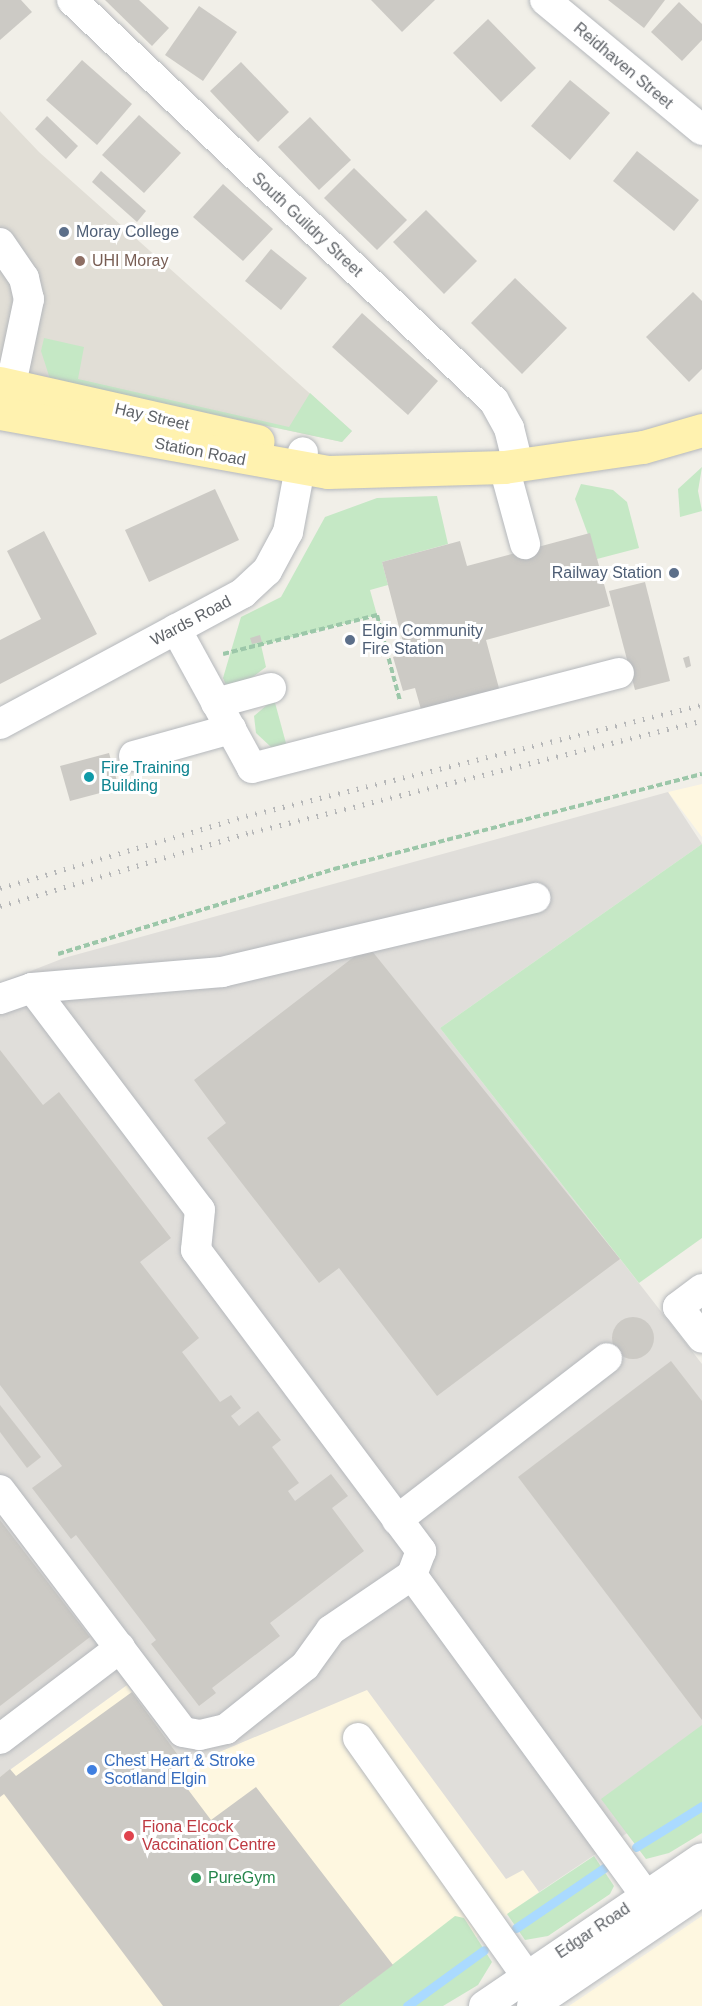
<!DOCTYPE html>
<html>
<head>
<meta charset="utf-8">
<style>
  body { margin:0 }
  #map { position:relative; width:702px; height:2006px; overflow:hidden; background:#f1efe8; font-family:Helvetica,sans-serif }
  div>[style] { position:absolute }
  .commercial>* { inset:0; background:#fef7e0 }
  .industrial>* { inset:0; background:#e0deda }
  .education>* { inset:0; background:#e1ded6 }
  .green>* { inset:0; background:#c5e8c5 }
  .stream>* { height:9px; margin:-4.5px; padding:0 4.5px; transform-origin:4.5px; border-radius:4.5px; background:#aadaff }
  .building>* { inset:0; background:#cccac5 }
  .round { border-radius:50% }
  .path>* { height:4px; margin-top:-2px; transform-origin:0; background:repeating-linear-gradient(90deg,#9cc7a9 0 6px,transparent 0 9px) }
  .roads { filter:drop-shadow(0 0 2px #b5b8bc) drop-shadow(0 0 2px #b5b8bc) }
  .minor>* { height:30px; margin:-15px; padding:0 15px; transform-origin:15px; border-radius:15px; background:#fff }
  .major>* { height:33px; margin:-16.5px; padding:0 16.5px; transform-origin:16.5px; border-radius:16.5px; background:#fff2af }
  .rail>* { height:4.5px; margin-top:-2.25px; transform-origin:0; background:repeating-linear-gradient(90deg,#b6b7b8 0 1.5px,transparent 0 9.5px) }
  .dots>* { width:16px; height:16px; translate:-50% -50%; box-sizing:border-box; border:3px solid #fff; border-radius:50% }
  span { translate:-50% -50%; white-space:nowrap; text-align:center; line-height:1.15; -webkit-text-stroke:6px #fff; paint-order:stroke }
  .street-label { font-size:16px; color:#5f6368 }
  .service-label { font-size:16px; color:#4e5e75 }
  .left { translate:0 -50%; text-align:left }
  .right { translate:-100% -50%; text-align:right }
  .education-label { font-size:16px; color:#785e54 }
  .culture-label { font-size:16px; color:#0d838f }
  .shop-label { font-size:16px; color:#366cbe }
  .health-label { font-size:16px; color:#be3a42 }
  .leisure-label { font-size:16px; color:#27864d }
</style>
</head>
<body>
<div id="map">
  <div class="commercial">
    <i style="clip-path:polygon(702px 784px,702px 837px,668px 792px)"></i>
    <i style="clip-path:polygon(127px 1685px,186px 1766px,367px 1689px,506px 1878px,523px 1869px,539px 1892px,381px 2006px,0 2006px,0 1777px)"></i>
    <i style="clip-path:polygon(702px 1916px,702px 2006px,569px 2006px)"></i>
  </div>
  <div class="industrial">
    <i style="clip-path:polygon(668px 792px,702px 844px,440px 1028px,702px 1364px,702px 1783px,539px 1892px,523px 1870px,506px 1879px,367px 1690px,186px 1766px,127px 1685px,0 1777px,0 983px,64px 958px)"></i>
  </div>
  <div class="education">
    <i style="clip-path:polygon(0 111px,39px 152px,352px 431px,342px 442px,0 369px)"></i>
  </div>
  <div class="green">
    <i style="clip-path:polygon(44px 338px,84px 347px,78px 379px,289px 427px,310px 393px,352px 431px,342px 442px,50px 379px,41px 351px)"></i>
    <i style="clip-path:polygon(702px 467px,698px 491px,702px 511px,680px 517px,678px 489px)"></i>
    <i style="clip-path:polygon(581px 484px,613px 490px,627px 502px,639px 548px,597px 559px,575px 499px)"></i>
    <i style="clip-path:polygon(437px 496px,448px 544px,382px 562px,388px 585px,370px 590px,377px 615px,261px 645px,266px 667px,246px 682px,226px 685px,223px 678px,241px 617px,281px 597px,325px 517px,377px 498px)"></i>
    <i style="clip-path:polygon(274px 699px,287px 747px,271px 747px,256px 733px,254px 716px)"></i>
    <i style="clip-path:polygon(702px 844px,702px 1238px,639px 1283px,440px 1028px)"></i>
    <i style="clip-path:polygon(702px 1725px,702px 1833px,669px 1853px,646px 1859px,601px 1799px)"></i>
    <i style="clip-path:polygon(594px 1856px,614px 1886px,610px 1894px,548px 1936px,525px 1940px,507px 1914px)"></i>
    <i style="clip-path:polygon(455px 1916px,464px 1918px,492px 1962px,478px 1985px,443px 2006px,339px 2006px)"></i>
  </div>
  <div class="stream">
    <i style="left:636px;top:1847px;width:78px;rotate:-31.8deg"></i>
    <i style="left:516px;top:1928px;width:107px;rotate:-34.3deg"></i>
    <i style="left:407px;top:2006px;width:95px;rotate:-36deg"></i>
  </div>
  <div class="building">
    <i style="clip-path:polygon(0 0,21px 0,32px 12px,0 40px)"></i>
    <i style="clip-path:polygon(105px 0,139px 0,169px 28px,152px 46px)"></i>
    <i style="clip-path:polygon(371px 0,435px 0,402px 32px)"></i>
    <i style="clip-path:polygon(608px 0,665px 0,644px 28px)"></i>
    <i style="clip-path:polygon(679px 2px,702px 24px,702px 40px,682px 61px,651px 32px)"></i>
    <i style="clip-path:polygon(199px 6px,237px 32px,203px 81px,165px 55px)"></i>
    <i style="clip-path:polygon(488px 19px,536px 68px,501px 102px,453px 53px)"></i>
    <i style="clip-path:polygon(82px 60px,132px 104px,97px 145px,46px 100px)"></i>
    <i style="clip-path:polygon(241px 62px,289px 112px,258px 142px,210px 91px)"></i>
    <i style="clip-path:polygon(570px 80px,610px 113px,570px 160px,531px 126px)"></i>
    <i style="clip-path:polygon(139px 115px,181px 153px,144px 193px,102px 155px)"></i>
    <i style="clip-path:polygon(47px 116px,78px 146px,66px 159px,35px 129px)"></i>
    <i style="clip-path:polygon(310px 117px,351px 160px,319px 190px,278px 147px)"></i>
    <i style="clip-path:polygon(637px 151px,699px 200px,674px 231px,613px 181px)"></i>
    <i style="clip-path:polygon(354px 168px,407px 220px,377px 250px,324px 198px)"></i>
    <i style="clip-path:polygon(101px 171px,146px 211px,137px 222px,92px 182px)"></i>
    <i style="clip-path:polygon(223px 184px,273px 229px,243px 261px,193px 217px)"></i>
    <i style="clip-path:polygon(426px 210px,477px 261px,444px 294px,393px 242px)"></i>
    <i style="clip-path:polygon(271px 249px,307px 278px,281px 310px,245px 281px)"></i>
    <i style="clip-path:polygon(515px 278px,567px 328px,522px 374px,471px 323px)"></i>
    <i style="clip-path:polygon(693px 292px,702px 301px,702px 369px,689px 382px,646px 337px)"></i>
    <i style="clip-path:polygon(362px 313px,438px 381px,408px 415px,332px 347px)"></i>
    <i style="clip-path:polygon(215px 489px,239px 540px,149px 582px,125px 530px)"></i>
    <i style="clip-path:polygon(44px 531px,97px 634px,0 684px,0 640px,41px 619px,7px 551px)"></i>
    <i style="clip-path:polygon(590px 533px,610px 606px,486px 640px,500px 692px,422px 713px,415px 688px,403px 691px,393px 657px,406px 654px,382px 562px,460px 541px,467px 566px)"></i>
    <i style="clip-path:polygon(645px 582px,670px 681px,635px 690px,609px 591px)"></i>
    <i style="clip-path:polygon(260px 635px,262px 642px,252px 644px,250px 638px)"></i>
    <i style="clip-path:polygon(689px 656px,691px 666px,686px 668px,683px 658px)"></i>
    <i style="clip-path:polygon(109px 753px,119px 788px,70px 801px,60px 766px)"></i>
    <i style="clip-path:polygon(368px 946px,620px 1259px,437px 1396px,339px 1268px,319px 1283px,207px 1138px,226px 1123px,194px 1080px)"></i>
    <i style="clip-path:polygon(0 1050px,43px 1105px,59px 1092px,171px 1238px,140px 1262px,199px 1338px,182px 1352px,220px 1402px,231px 1395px,241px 1408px,231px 1416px,239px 1426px,258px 1411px,281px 1440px,272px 1447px,299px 1483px,288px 1491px,295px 1501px,331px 1474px,348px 1496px,332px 1508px,364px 1551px,270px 1623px,280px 1636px,212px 1688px,216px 1693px,199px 1706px,151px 1644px,156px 1640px,76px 1535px,71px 1539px,32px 1488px,62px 1466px,0 1385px)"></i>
    <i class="round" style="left:612px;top:1317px;width:42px;height:42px"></i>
    <i style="clip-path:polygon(671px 1361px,702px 1401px,702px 1720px,518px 1477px)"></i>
    <i style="clip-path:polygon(0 1405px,41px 1457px,27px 1468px,0 1432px)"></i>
    <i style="clip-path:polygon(0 1520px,90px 1637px,0 1706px)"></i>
    <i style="clip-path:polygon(132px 1692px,178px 1755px,168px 1763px,211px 1820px,256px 1787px,393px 1965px,339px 2006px,163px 2006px,4px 1794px,0 1797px,0 1777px,10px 1769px,16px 1776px)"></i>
  </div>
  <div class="path">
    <i style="left:223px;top:654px;width:159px;rotate:-14.2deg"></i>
    <i style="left:377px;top:615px;width:89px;rotate:75deg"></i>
    <i style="left:58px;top:954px;width:289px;rotate:-17.1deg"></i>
    <i style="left:334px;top:869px;width:380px;rotate:-14.5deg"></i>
  </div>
  <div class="roads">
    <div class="minor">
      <i style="left:72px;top:0;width:582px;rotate:43.54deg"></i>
      <i style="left:494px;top:401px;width:31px;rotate:61deg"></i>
      <i style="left:509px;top:428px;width:38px;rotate:76deg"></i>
      <i style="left:545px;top:0;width:204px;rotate:39.6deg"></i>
      <i style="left:0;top:243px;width:42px;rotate:55.6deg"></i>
      <i style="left:24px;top:278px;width:22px;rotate:77deg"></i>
      <i style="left:29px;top:299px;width:111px;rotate:101.9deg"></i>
      <i style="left:504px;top:467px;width:80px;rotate:74.7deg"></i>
      <i style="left:176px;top:629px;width:158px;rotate:61.3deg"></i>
      <i style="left:252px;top:768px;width:379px;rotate:-14.5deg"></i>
      <i style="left:216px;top:703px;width:57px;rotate:-15.3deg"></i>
      <i style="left:0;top:724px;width:276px;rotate:-28.3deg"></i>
      <i style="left:243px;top:593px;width:33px;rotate:-43deg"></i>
      <i style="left:267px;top:571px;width:44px;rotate:-61.7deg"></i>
      <i style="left:288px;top:532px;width:81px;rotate:-79.4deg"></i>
      <i style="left:134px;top:756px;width:101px;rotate:-15.6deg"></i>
      <i style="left:32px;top:988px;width:191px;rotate:-4.8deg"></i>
      <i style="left:222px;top:972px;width:322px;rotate:-13.3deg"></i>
      <i style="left:0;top:999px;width:34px;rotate:-19deg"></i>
      <i style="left:32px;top:988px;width:278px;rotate:52.9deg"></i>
      <i style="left:200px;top:1210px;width:40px;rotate:95.7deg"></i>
      <i style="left:196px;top:1250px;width:376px;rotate:53.2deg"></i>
      <i style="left:421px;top:1551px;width:26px;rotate:111deg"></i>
      <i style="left:702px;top:1289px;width:30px;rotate:143deg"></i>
      <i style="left:678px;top:1307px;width:39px;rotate:52deg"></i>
      <i style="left:0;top:1490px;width:303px;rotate:52.9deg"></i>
      <i style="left:183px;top:1732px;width:17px;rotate:10deg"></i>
      <i style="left:200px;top:1735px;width:27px;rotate:-13deg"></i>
      <i style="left:226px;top:1729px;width:101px;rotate:-38.6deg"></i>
      <i style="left:305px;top:1666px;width:44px;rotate:-54.2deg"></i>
      <i style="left:331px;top:1630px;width:98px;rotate:-34.2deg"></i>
      <i style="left:412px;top:1575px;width:424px;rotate:53.9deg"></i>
      <i style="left:397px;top:1520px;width:265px;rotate:-37.6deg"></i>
      <i style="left:358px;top:1738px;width:320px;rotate:54.7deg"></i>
      <i style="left:0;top:1739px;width:151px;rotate:-37.2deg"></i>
      <i style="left:484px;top:2006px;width:263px;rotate:-34.2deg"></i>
      <i style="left:532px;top:2006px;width:205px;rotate:-34.1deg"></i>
    </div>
    <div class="major">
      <i style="left:0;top:383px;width:264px;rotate:12.7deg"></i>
      <i style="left:0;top:413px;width:333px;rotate:10.2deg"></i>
      <i style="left:328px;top:472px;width:176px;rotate:-1.6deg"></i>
      <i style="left:504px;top:467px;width:140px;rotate:-8.2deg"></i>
      <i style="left:643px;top:447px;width:61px;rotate:-16.1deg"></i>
    </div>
  </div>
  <div class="rail">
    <i style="left:0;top:888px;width:256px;rotate:-16.3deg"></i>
    <i style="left:246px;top:816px;width:469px;rotate:-13.7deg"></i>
    <i style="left:0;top:906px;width:263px;rotate:-16.4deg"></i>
    <i style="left:252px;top:832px;width:463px;rotate:-13.9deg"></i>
  </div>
  <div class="dots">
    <i style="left:64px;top:232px;background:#5c6f8a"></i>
    <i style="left:80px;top:261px;background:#8d6e63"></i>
    <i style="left:674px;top:573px;background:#5c6f8a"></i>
    <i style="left:350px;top:640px;background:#5c6f8a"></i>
    <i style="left:89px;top:777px;background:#0f9aa8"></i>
    <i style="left:92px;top:1770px;background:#3f7fe0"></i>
    <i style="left:129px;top:1836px;background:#e0444e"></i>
    <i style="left:196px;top:1878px;background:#2e9e5b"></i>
  </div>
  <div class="street-label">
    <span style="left:623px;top:66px;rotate:40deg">Reidhaven Street</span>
    <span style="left:307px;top:225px;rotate:43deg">South Guildry Street</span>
    <span style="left:152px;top:417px;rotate:13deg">Hay Street</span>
    <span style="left:200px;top:452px;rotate:11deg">Station Road</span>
    <span style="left:191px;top:621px;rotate:-28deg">Wards Road</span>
    <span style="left:593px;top:1931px;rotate:-34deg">Edgar Road</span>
  </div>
  <div class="service-label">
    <span class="left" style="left:76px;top:232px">Moray College</span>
    <span class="right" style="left:662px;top:573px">Railway Station</span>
    <span class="left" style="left:362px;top:640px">Elgin Community<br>Fire Station</span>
  </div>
  <div class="education-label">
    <span class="left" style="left:92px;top:261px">UHI Moray</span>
  </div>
  <div class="culture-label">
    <span class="left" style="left:101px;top:777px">Fire Training<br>Building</span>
  </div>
  <div class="shop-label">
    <span class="left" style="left:104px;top:1770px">Chest Heart &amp; Stroke<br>Scotland Elgin</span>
  </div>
  <div class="health-label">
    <span class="left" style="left:142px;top:1836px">Fiona Elcock<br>Vaccination Centre</span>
  </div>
  <div class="leisure-label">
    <span class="left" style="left:208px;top:1878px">PureGym</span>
  </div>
</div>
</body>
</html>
